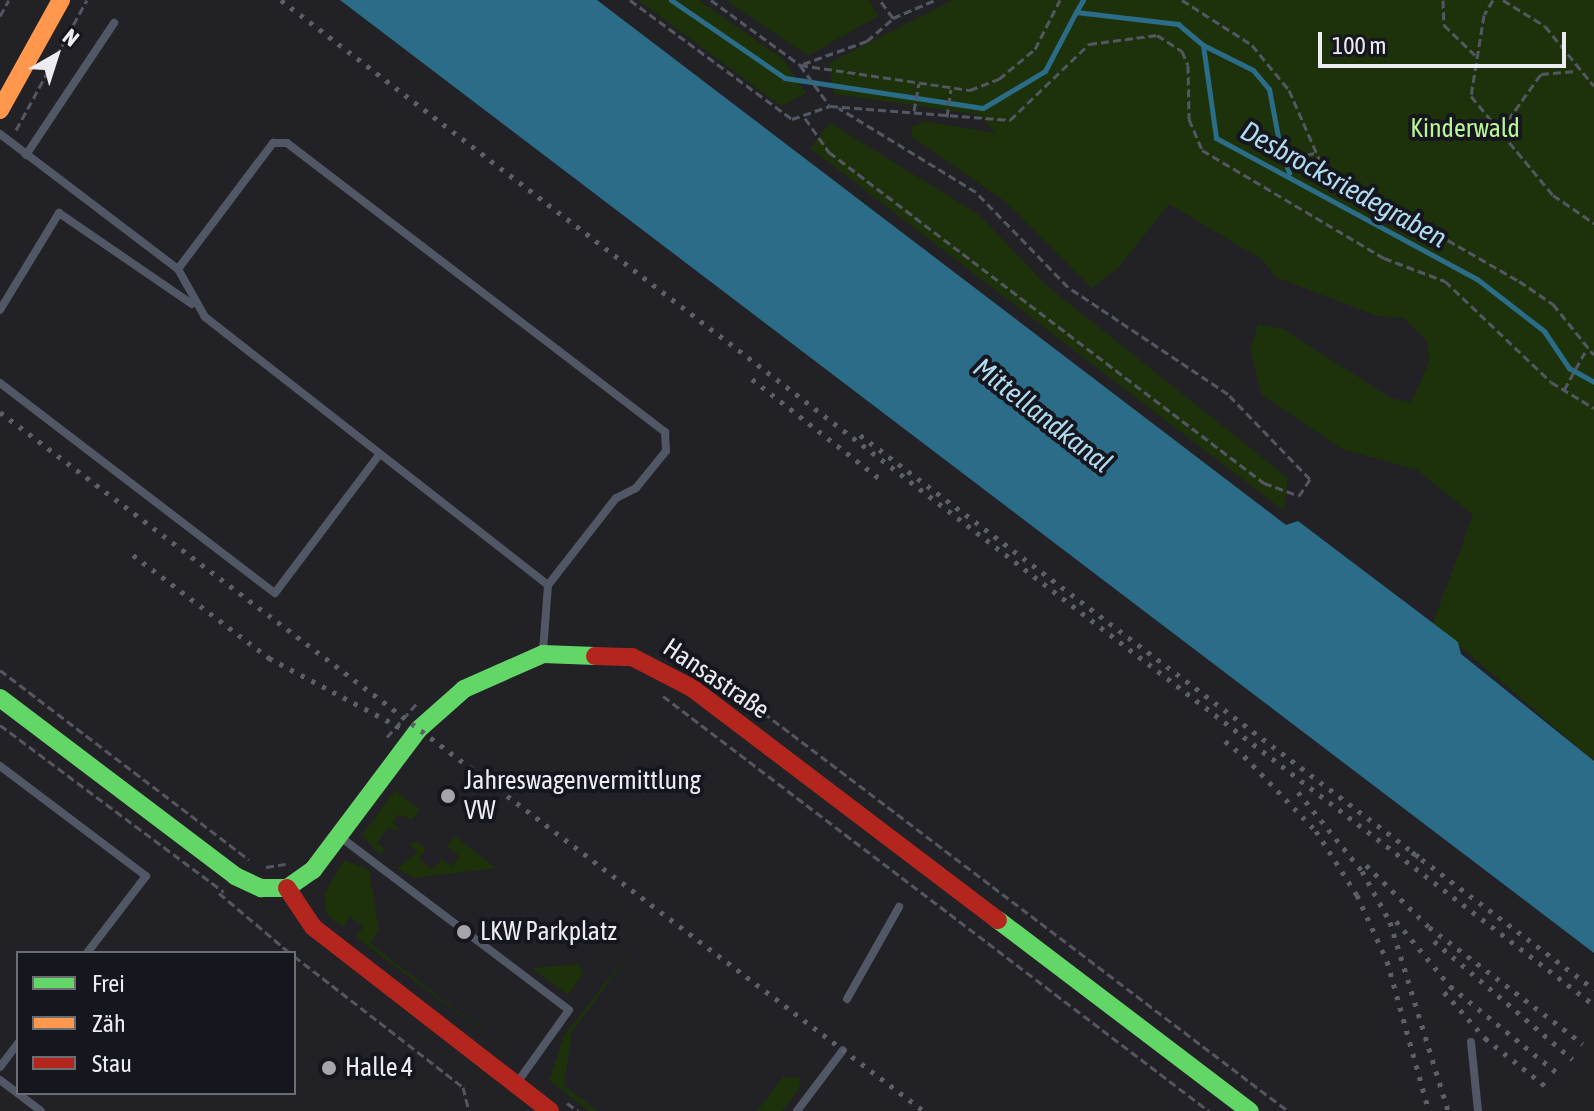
<!DOCTYPE html>
<html>
<head>
<meta charset="utf-8">
<style>
  body { margin:0 }
  #map { position:relative; width:1594px; height:1111px; overflow:hidden; background:#212126; font-family:"Asap Condensed",sans-serif }
  div>[style] { position:absolute }
  .green>* { inset:0; background:#1d320a }
  .water>* { inset:0; background:#2b6d89 }
  .stream>* { height:5px; margin:-2.5px; padding:0 2.5px; transform-origin:2.5px; border-radius:2.5px; background:#2b6d89 }
  .path>* { height:3px; margin-top:-1.5px; transform-origin:0; background:repeating-linear-gradient(90deg,#535761 0 8px,transparent 0 12px) }
  .lane>* { height:8px; margin:-4px; padding:0 4px; transform-origin:4px; border-radius:4px; background:#515764 }
  .fast>* { height:18px; margin:-9px; padding:0 9px; transform-origin:9px; border-radius:9px; background:#63d668 }
  .slow>* { height:18px; margin:-9px; padding:0 9px; transform-origin:9px; border-radius:9px; background:#ff974d }
  .jam>* { height:18px; margin:-9px; padding:0 9px; transform-origin:9px; border-radius:9px; background:#b3261e }
  .rail>* { height:5px; margin-top:-2.5px; transform-origin:0; background:repeating-linear-gradient(90deg,#5c6067 0 4px,transparent 0 12px) }
  .dots>* { width:22px; height:22px; translate:-50% -50%; box-sizing:border-box; border:4px solid #16161e; border-radius:50% }
  span { translate:-50% -50%; white-space:nowrap; text-align:center; line-height:1.15; -webkit-text-stroke:8px #16161e; paint-order:stroke }
  .park-label { font-size:26px; color:#baf595 }
  .street-label { font-size:26px; color:#edecf3 }
  .poi-label { font-size:26px; color:#edecf3 }
  .left { translate:0 -50%; text-align:left }
  .water-label { font-size:28px; color:#afdbf1; font-style:italic }
  .legend { position:absolute; left:16px; top:951px; width:280px; height:144px; box-sizing:border-box; background:#16161e; border:2px solid #6c6c73; margin:0; padding:10px 14px; list-style:none; font-size:24px; color:#edecf3 }
  .legend li { display:flex; align-items:center; gap:16px; height:40px }
  .legend b { width:40px; border:2px solid #6c6c73 }
  .north { position:absolute; left:16px; top:16px; width:80px; height:80px; -webkit-text-stroke:6px #16161e; paint-order:stroke; rotate:39deg; font-size:22px; font-weight:700; line-height:32px; text-align:center; color:#edecf3 }
  .north::after { content:''; display:block; margin:auto; width:28px; height:36px; background:#edecf3; clip-path:polygon(50% 0,100% 100%,50% 72%,0 100%) }
  .scale { position:absolute; left:1318px; top:32px; width:248px; height:36px; box-sizing:border-box; border:4px solid #edecf3; border-top:0; padding-left:10px; font-size:24px; line-height:28px; white-space:nowrap; color:#edecf3; -webkit-text-stroke:6px #16161e; paint-order:stroke }
</style>
</head>
<body>
<div id="map">
  <div class="green">
    <i style="clip-path:polygon(638px 0,698px 0,782px 58px,806px 93px,781px 106px)"></i>
    <i style="clip-path:polygon(726px 0,869px 0,878px 16px,808px 56px)"></i>
    <i style="clip-path:polygon(953px 0,1594px 0,1594px 761px,1433px 623px,1473px 515px,1417px 470px,1342px 449px,1262px 395px,1250px 349px,1258px 324px,1283px 329px,1391px 398px,1411px 402px,1429px 363px,1427px 341px,1404px 318px,1377px 316px,1275px 277px,1263px 260px,1169px 204px,1119px 267px,1092px 288px,1006px 202px,912px 137px,911px 127px,925px 121px,995px 133px,979px 115px,834px 94px,829px 63px)"></i>
    <i style="clip-path:polygon(830px 123px,978px 214px,1046px 285px,1288px 478px,1284px 511px,810px 148px)"></i>
    <i style="clip-path:polygon(395px 790px,420px 810px,412px 820px,399px 814px,392px 823px,402px 831px,388px 828px,377px 843px,386px 850px,379px 854px,362px 835px)"></i>
    <i style="clip-path:polygon(455px 836px,496px 868px,414px 878px,397px 868px,418px 852px,410px 845px,416px 841px,426px 849px,419px 859px,432px 870px,442px 859px,452px 866px,459px 856px,447px 846px)"></i>
    <i style="clip-path:polygon(344px 860px,369px 870px,379px 931px,370px 943px,520px 1060px,356px 937px,363px 927px,350px 917px,342px 926px,327px 915px,324px 894px)"></i>
    <i style="clip-path:polygon(642px 936px,572px 1032px,564px 1085px,597px 1111px,589px 1111px,549px 1080px,564px 1036px)"></i>
    <i style="clip-path:polygon(578px 964px,583px 974px,568px 995px,532px 968px)"></i>
    <i style="clip-path:polygon(783px 1077px,799px 1077px,800px 1088px,782px 1111px,757px 1111px)"></i>
  </div>
  <div class="water">
    <i style="clip-path:polygon(340px 0,597px 0,1286px 525px,1298px 521px,1458px 642px,1461px 654px,1594px 761px,1594px 953px)"></i>
  </div>
  <div class="stream">
    <i style="left:671px;top:0;width:138px;rotate:34.4deg"></i>
    <i style="left:785px;top:78px;width:200px;rotate:8.6deg"></i>
    <i style="left:983px;top:108px;width:72px;rotate:-30.8deg"></i>
    <i style="left:1045px;top:71px;width:67px;rotate:-62.3deg"></i>
    <i style="left:1076px;top:12px;width:103px;rotate:6.7deg"></i>
    <i style="left:1178px;top:24px;width:33px;rotate:40deg"></i>
    <i style="left:1203px;top:45px;width:94px;rotate:82deg"></i>
    <i style="left:1216px;top:138px;width:297px;rotate:28.4deg"></i>
    <i style="left:1477px;top:279px;width:85px;rotate:37.8deg"></i>
    <i style="left:1544px;top:331px;width:45px;rotate:56deg"></i>
    <i style="left:1569px;top:368px;width:29px;rotate:29deg"></i>
    <i style="left:1076px;top:12px;width:14px;rotate:-60deg"></i>
    <i style="left:1203px;top:45px;width:56px;rotate:26.6deg"></i>
    <i style="left:1253px;top:70px;width:25px;rotate:50deg"></i>
    <i style="left:1269px;top:89px;width:54px;rotate:79.3deg"></i>
    <i style="left:1284px;top:159px;width:15px;rotate:70deg"></i>
  </div>
  <div class="path">
    <i style="left:630px;top:0;width:201px;rotate:36.3deg"></i>
    <i style="left:792px;top:119px;width:40px;rotate:-18.9deg"></i>
    <i style="left:830px;top:106px;width:181px;rotate:4.4deg"></i>
    <i style="left:1010px;top:120px;width:110px;rotate:-43.9deg"></i>
    <i style="left:1089px;top:44px;width:69px;rotate:-7.5deg"></i>
    <i style="left:1157px;top:35px;width:30px;rotate:33deg"></i>
    <i style="left:1182px;top:51px;width:15px;rotate:67deg"></i>
    <i style="left:1188px;top:65px;width:54px;rotate:88.9deg"></i>
    <i style="left:1189px;top:119px;width:34px;rotate:67deg"></i>
    <i style="left:1202px;top:150px;width:212px;rotate:30.7deg"></i>
    <i style="left:1384px;top:258px;width:65px;rotate:20.7deg"></i>
    <i style="left:1445px;top:281px;width:146px;rotate:43.6deg"></i>
    <i style="left:1551px;top:382px;width:50px;rotate:31.2deg"></i>
    <i style="left:711px;top:0;width:110px;rotate:36.1deg"></i>
    <i style="left:800px;top:65px;width:49px;rotate:54.1deg"></i>
    <i style="left:1182px;top:0;width:83px;rotate:32.7deg"></i>
    <i style="left:1252px;top:45px;width:58px;rotate:50.6deg"></i>
    <i style="left:1289px;top:90px;width:85px;rotate:66.4deg"></i>
    <i style="left:1323px;top:168px;width:226px;rotate:30deg"></i>
    <i style="left:1519px;top:281px;width:41px;rotate:34.1deg"></i>
    <i style="left:1553px;top:304px;width:65px;rotate:51.2deg"></i>
    <i style="left:1443px;top:0;width:25px;rotate:88deg"></i>
    <i style="left:1444px;top:25px;width:43px;rotate:44.1deg"></i>
    <i style="left:1493px;top:0;width:17px;rotate:121deg"></i>
    <i style="left:1484px;top:15px;width:82px;rotate:99.1deg"></i>
    <i style="left:1471px;top:96px;width:129px;rotate:50.4deg"></i>
    <i style="left:1553px;top:195px;width:50px;rotate:34.3deg"></i>
    <i style="left:1503px;top:0;width:49px;rotate:31.8deg"></i>
    <i style="left:1545px;top:26px;width:77px;rotate:50.8deg"></i>
    <i style="left:0;top:16px;width:18px;rotate:-61deg"></i>
    <i style="left:893px;top:18px;width:46px;rotate:-23.2deg"></i>
    <i style="left:803px;top:64px;width:68px;rotate:-19.8deg"></i>
    <i style="left:867px;top:41px;width:35px;rotate:-41deg"></i>
    <i style="left:893px;top:18px;width:22px;rotate:-126deg"></i>
    <i style="left:800px;top:65px;width:172px;rotate:8.4deg"></i>
    <i style="left:970px;top:90px;width:31px;rotate:-21deg"></i>
    <i style="left:999px;top:79px;width:47px;rotate:-39.8deg"></i>
    <i style="left:1035px;top:49px;width:55px;rotate:-63deg"></i>
    <i style="left:914px;top:111px;width:28px;rotate:-80deg"></i>
    <i style="left:947px;top:117px;width:28px;rotate:-82deg"></i>
    <i style="left:805px;top:118px;width:42px;rotate:54.8deg"></i>
    <i style="left:829px;top:152px;width:547px;rotate:37.27deg"></i>
    <i style="left:1264px;top:483px;width:37px;rotate:20deg"></i>
    <i style="left:1299px;top:496px;width:20px;rotate:-57deg"></i>
    <i style="left:1310px;top:479px;width:118px;rotate:-134deg"></i>
    <i style="left:1228px;top:394px;width:192px;rotate:-146.2deg"></i>
    <i style="left:1068px;top:287px;width:132px;rotate:-134.1deg"></i>
    <i style="left:976px;top:192px;width:161px;rotate:-148.5deg"></i>
    <i style="left:16px;top:130px;width:148px;rotate:-61.4deg"></i>
    <i style="left:1501px;top:130px;width:69px;rotate:-54.5deg"></i>
    <i style="left:1541px;top:74px;width:35px;rotate:-5deg"></i>
    <i style="left:1306px;top:155px;width:9px;rotate:-13deg"></i>
    <i style="left:1564px;top:390px;width:43px;rotate:-61.1deg"></i>
    <i style="left:668px;top:652px;width:42px;rotate:24.1deg"></i>
    <i style="left:706px;top:669px;width:731px;rotate:37.21deg"></i>
    <i style="left:0;top:670px;width:313px;rotate:37.3deg"></i>
    <i style="left:663px;top:696px;width:686px;rotate:37.24deg"></i>
    <i style="left:0;top:725px;width:279px;rotate:36.7deg"></i>
    <i style="left:387px;top:737px;width:48px;rotate:-48.4deg"></i>
    <i style="left:266px;top:867px;width:20px;rotate:-9deg"></i>
    <i style="left:219px;top:893px;width:93px;rotate:40.2deg"></i>
    <i style="left:294px;top:956px;width:214px;rotate:37.8deg"></i>
    <i style="left:463px;top:1087px;width:25px;rotate:76deg"></i>
    <i style="left:567px;top:1103px;width:14px;rotate:36deg"></i>
  </div>
  <div class="lane">
    <i style="left:0;top:134px;width:223px;rotate:37.2deg"></i>
    <i style="left:178px;top:269px;width:55px;rotate:60.6deg"></i>
    <i style="left:205px;top:317px;width:435px;rotate:38deg"></i>
    <i style="left:548px;top:585px;width:67px;rotate:94.3deg"></i>
    <i style="left:26px;top:155px;width:159px;rotate:-56.3deg"></i>
    <i style="left:178px;top:269px;width:158px;rotate:-53deg"></i>
    <i style="left:273px;top:143px;width:14px"></i>
    <i style="left:287px;top:143px;width:476px;rotate:37.4deg"></i>
    <i style="left:665px;top:432px;width:19px;rotate:87deg"></i>
    <i style="left:666px;top:451px;width:48px;rotate:129deg"></i>
    <i style="left:636px;top:488px;width:22px;rotate:153deg"></i>
    <i style="left:616px;top:498px;width:110px;rotate:128deg"></i>
    <i style="left:0;top:310px;width:114px;rotate:-58.7deg"></i>
    <i style="left:59px;top:213px;width:161px;rotate:34.4deg"></i>
    <i style="left:0;top:383px;width:346px;rotate:37.4deg"></i>
    <i style="left:275px;top:593px;width:173px;rotate:-53deg"></i>
    <i style="left:0;top:766px;width:183px;rotate:37deg"></i>
    <i style="left:146px;top:876px;width:97px;rotate:127.5deg"></i>
    <i style="left:339px;top:836px;width:288px;rotate:37.1deg"></i>
    <i style="left:569px;top:1010px;width:90px;rotate:125.5deg"></i>
    <i style="left:847px;top:999px;width:106px;rotate:-60.5deg"></i>
    <i style="left:1471px;top:1042px;width:69px;rotate:84.2deg"></i>
    <i style="left:0;top:1067px;width:30px;rotate:-53deg"></i>
    <i style="left:0;top:1080px;width:51px;rotate:37.1deg"></i>
    <i style="left:797px;top:1111px;width:76px;rotate:-53deg"></i>
  </div>
  <div class="fast">
    <i style="left:0;top:698px;width:295px;rotate:37.1deg"></i>
    <i style="left:235px;top:876px;width:29px;rotate:25deg"></i>
    <i style="left:261px;top:888px;width:26px"></i>
    <i style="left:287px;top:888px;width:32px;rotate:-35deg"></i>
    <i style="left:313px;top:870px;width:176px;rotate:-53.1deg"></i>
    <i style="left:419px;top:729px;width:60px;rotate:-41.6deg"></i>
    <i style="left:464px;top:689px;width:86px;rotate:-23.9deg"></i>
    <i style="left:543px;top:654px;width:52px;rotate:2.2deg"></i>
    <i style="left:998px;top:920px;width:316px;rotate:37.2deg"></i>
  </div>
  <div class="slow">
    <i style="left:0;top:110px;width:126px;rotate:-61deg"></i>
  </div>
  <div class="jam">
    <i style="left:595px;top:656px;width:37px;rotate:2deg"></i>
    <i style="left:632px;top:657px;width:68px;rotate:27.3deg"></i>
    <i style="left:692px;top:688px;width:384px;rotate:37.2deg"></i>
    <i style="left:287px;top:888px;width:47px;rotate:56.3deg"></i>
    <i style="left:313px;top:927px;width:300px;rotate:37.8deg"></i>
  </div>
  <div class="rail">
    <i style="left:281px;top:0;width:1653px;rotate:37.43deg"></i>
    <i style="left:752px;top:379px;width:167px;rotate:38deg"></i>
    <i style="left:0;top:412px;width:1159px;rotate:37.11deg"></i>
    <i style="left:860px;top:435px;width:704px;rotate:37.03deg"></i>
    <i style="left:133px;top:555px;width:171px;rotate:37.1deg"></i>
    <i style="left:269px;top:658px;width:149px;rotate:27.9deg"></i>
    <i style="left:1225px;top:741px;width:36px;rotate:39deg"></i>
    <i style="left:1244px;top:756px;width:104px;rotate:46.2deg"></i>
    <i style="left:1316px;top:831px;width:76px;rotate:57.4deg"></i>
    <i style="left:1357px;top:895px;width:72px;rotate:65.6deg"></i>
    <i style="left:1387px;top:961px;width:156px;rotate:74.4deg"></i>
    <i style="left:1298px;top:792px;width:102px;rotate:51deg"></i>
    <i style="left:1362px;top:871px;width:58px;rotate:61.2deg"></i>
    <i style="left:1390px;top:922px;width:198px;rotate:72.9deg"></i>
    <i style="left:1412px;top:852px;width:228px;rotate:37deg"></i>
    <i style="left:1366px;top:865px;width:88px;rotate:44.5deg"></i>
    <i style="left:1429px;top:927px;width:193px;rotate:37.2deg"></i>
    <i style="left:1396px;top:921px;width:85px;rotate:50.3deg"></i>
    <i style="left:1450px;top:986px;width:141px;rotate:39deg"></i>
    <i style="left:1434px;top:941px;width:182px;rotate:40.5deg"></i>
    <i style="left:1444px;top:992px;width:62px;rotate:48.3deg"></i>
    <i style="left:1485px;top:1038px;width:82px;rotate:38.6deg"></i>
  </div>
  <div class="dots">
    <i style="left:448px;top:796px;background:#a6a5ab"></i>
    <i style="left:464px;top:932px;background:#a6a5ab"></i>
    <i style="left:329px;top:1068px;background:#a6a5ab"></i>
  </div>
  <div class="park-label">
    <span style="left:1465px;top:129px">Kinderwald</span>
  </div>
  <div class="street-label">
    <span style="left:716px;top:679px;rotate:34deg">Hansastraße</span>
  </div>
  <div class="poi-label">
    <span class="left" style="left:464px;top:796px">Jahreswagenvermittlung<br>VW</span>
    <span class="left" style="left:480px;top:932px">LKW Parkplatz</span>
    <span class="left" style="left:345px;top:1068px">Halle 4</span>
  </div>
  <div class="water-label">
    <span style="left:1344px;top:184px;rotate:29deg">Desbrocksriedegraben</span>
    <span style="left:1043px;top:415px;rotate:38deg">Mittellandkanal</span>
  </div>
  <ul class="legend">
  <li><b style="height:10px;background:#63d668"></b>Frei</li>
  <li><b style="height:10px;background:#ff974d"></b>Zäh</li>
  <li><b style="height:10px;background:#b3261e"></b>Stau</li>
  </ul>
  <div class="north">N</div>
  <div class="scale">100 m</div>
</div>
</body>
</html>
